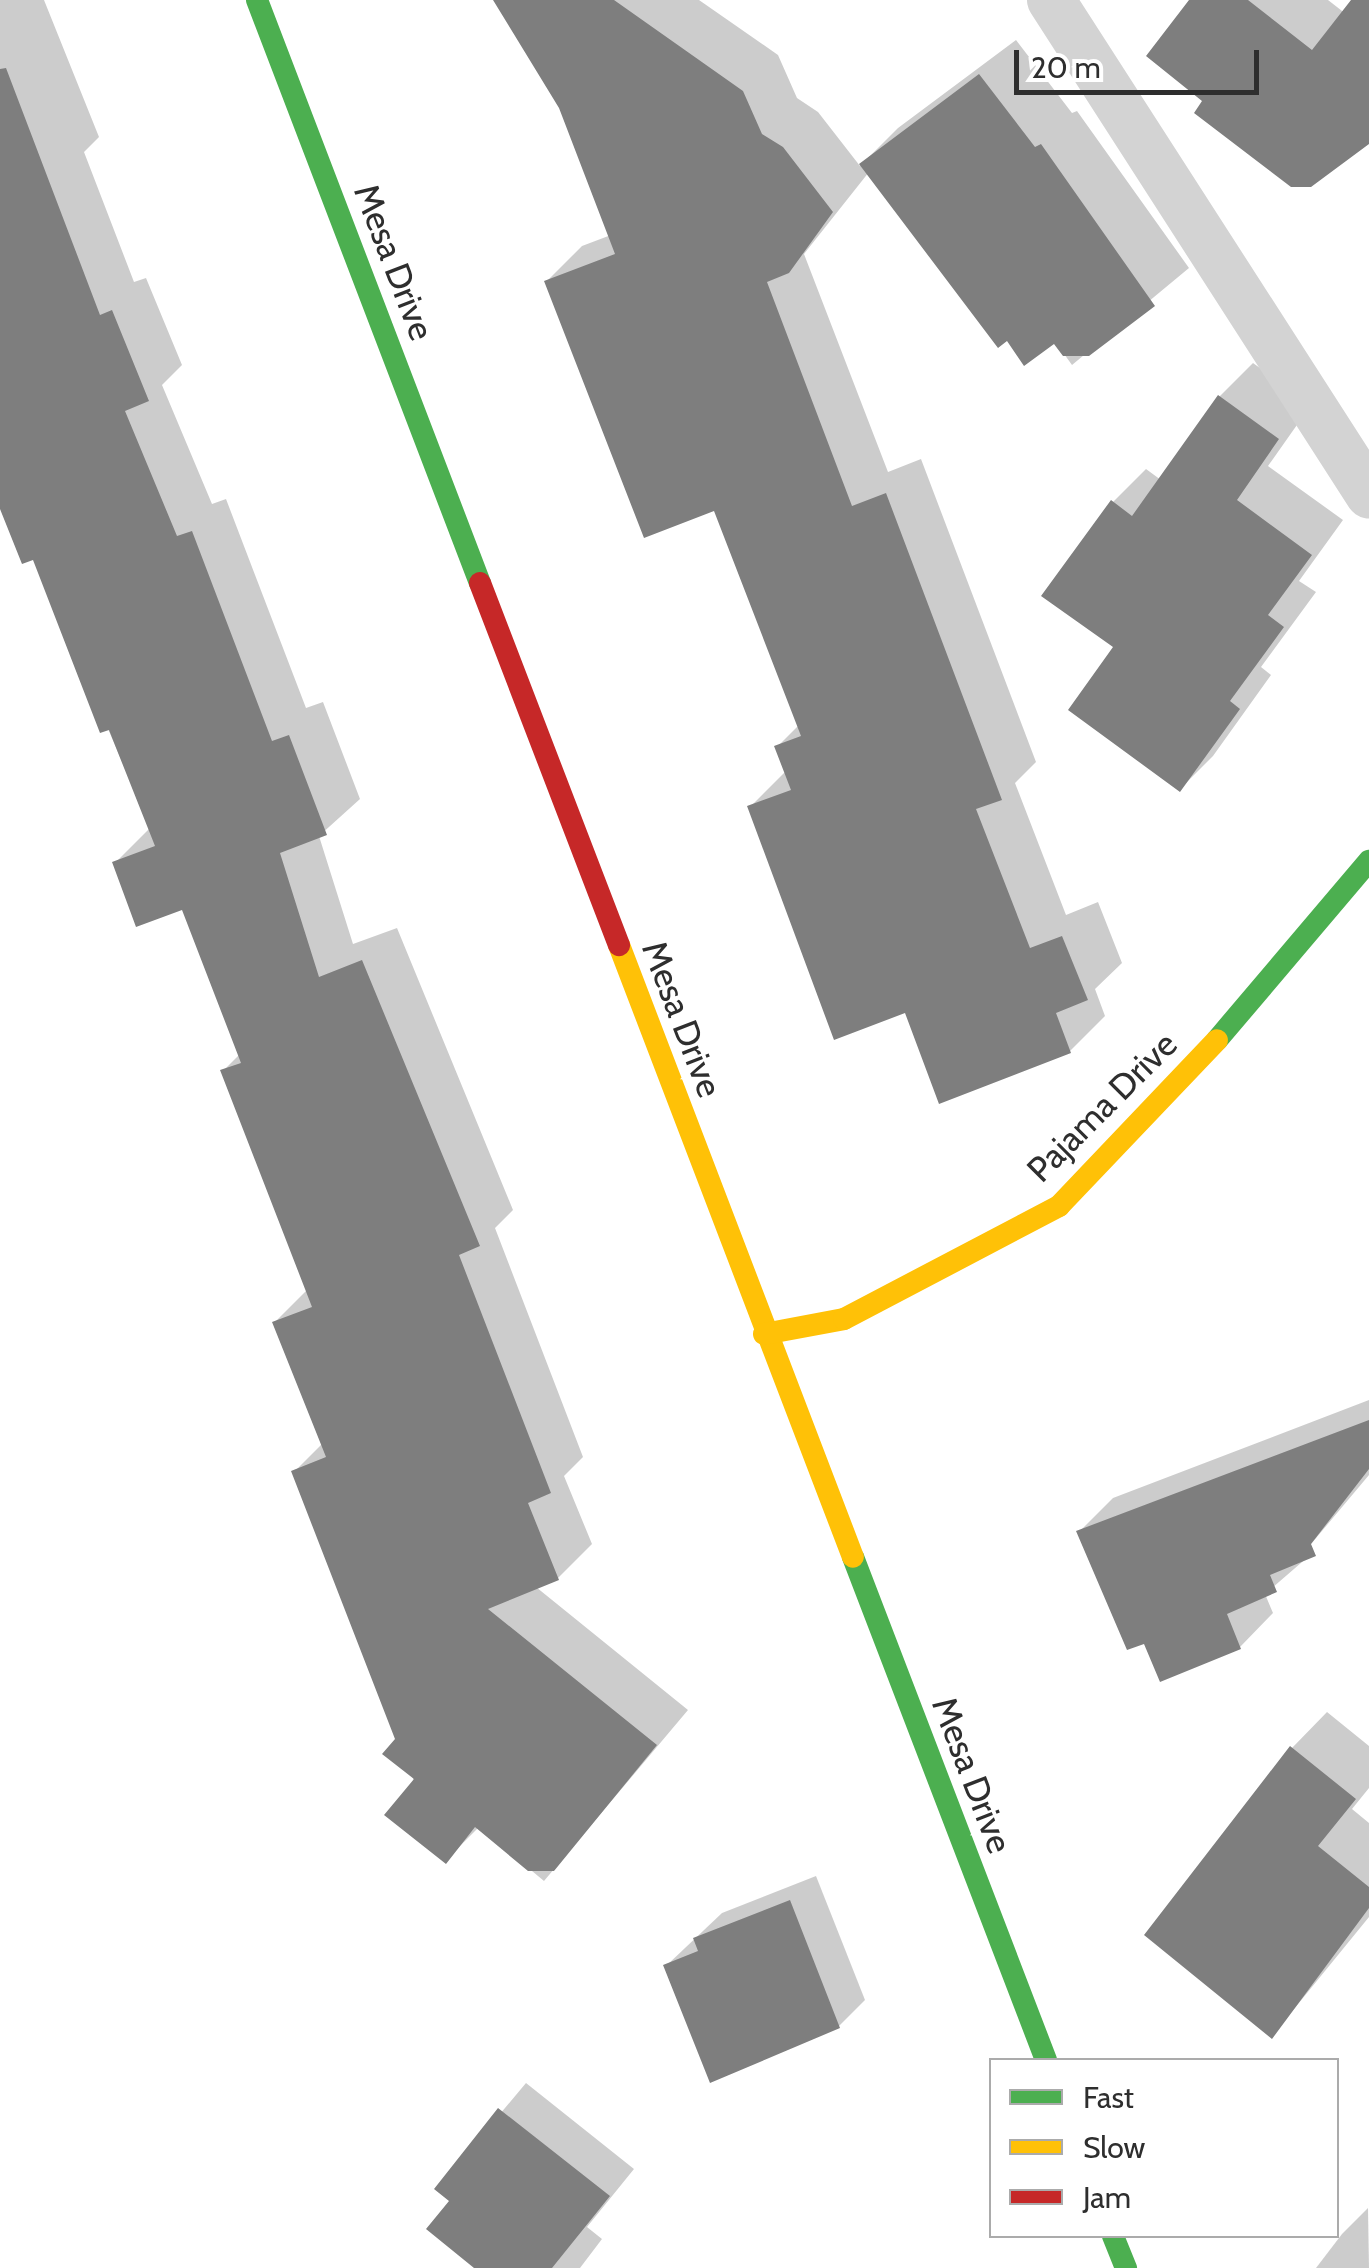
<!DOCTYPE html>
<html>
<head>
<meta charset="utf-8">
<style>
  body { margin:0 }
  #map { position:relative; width:1369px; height:2268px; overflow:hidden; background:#fff; font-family:Cabin,sans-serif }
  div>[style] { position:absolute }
  .shadow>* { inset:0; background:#0003 }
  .building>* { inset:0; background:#7e7e7e }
  .lane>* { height:48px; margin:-24px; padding:0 24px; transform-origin:24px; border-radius:24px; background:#d3d3d3 }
  .fast>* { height:22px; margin:-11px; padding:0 11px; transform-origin:11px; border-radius:11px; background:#4caf50 }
  .slow>* { height:22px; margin:-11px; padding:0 11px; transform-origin:11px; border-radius:11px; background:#ffc107 }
  .jam>* { height:22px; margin:-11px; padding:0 11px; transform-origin:11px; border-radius:11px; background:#c62828 }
  span { translate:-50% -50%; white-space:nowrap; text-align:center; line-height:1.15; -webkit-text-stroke:10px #fff; paint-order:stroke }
  .street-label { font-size:35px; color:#2e2e2e }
  .legend { position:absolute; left:989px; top:2058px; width:350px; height:180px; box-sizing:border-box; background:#fff; border:2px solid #ababab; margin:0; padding:12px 18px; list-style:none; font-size:30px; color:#2e2e2e }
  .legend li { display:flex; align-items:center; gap:20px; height:50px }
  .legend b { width:50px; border:2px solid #ababab }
  .scale { position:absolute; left:1014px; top:50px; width:245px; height:45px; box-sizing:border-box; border:5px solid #2e2e2e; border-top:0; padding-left:12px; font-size:30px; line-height:35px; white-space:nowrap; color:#2e2e2e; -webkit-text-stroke:8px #fff; paint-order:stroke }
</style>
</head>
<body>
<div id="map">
  <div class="shadow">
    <i style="clip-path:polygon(0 0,44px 0,99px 137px,84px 152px,134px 282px,146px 278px,182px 365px,162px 385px,212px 504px,226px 499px,306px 708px,323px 702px,360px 799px,319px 836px,353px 944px,397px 928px,513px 1210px,495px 1228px,583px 1457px,564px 1476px,592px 1544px,558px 1578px,536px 1587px,688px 1710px,544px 1881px,479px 1827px,445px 1861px,294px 1472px,323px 1443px,275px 1322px,308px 1289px,223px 1071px,240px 1054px,183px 906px,115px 863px,150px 828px,35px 556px,0 502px)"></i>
    <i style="clip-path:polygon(519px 0,699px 0,778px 55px,797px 98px,818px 112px,860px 166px,898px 128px,1016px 40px,1072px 113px,1077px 111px,1189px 268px,1072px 365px,1054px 340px,869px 172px,804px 254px,888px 472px,921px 459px,1036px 762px,1015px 783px,1066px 915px,1098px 902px,1122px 963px,1095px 989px,1105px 1016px,1070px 1051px,907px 1010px,750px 807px,786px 771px,777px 747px,799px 725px,716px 508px,547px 281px,582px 246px,611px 235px)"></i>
    <i style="clip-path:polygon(1192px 0,1328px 0,1369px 32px,1369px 55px,1206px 100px)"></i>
    <i style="clip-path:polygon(1253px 363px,1311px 405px,1268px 466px,1343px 520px,1299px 581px,1316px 592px,1261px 667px,1271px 675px,1213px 756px,1180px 789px,1117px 647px,1113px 502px,1146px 469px,1161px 480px,1220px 396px)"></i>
    <i style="clip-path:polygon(1369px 1400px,1369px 1475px,1306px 1550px,1309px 1556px,1265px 1594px,1273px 1613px,1240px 1647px,1146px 1640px,1079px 1532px,1113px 1498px)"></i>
    <i style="clip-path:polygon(1327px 1712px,1369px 1746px,1369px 1788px,1352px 1809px,1369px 1823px,1369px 1917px,1272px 2036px,1292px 1748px)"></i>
    <i style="clip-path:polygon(816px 1876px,865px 2000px,839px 2026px,666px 1966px,722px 1913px)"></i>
    <i style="clip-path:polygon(526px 2083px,634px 2169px,587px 2227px,602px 2239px,580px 2268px,478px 2268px,453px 2200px,438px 2188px)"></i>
    <i style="clip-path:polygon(1368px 2208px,1369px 2268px,1316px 2268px,1342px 2234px)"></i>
  </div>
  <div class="building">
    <i style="clip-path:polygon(493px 0,614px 0,743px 91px,762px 134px,783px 147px,833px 212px,789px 273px,767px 282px,852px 506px,886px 493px,1002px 800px,976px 809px,1030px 948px,1062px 936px,1088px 1000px,1056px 1013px,1071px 1053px,939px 1104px,905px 1013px,834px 1040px,747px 806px,791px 790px,774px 746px,801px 736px,714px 511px,644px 538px,544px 281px,615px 254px,559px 108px)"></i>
    <i style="clip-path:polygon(1189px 0,1248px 0,1312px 50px,1351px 0,1369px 0,1369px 144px,1311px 187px,1291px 187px,1194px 113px,1202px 101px,1146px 56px)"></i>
    <i style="clip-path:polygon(6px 68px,100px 315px,112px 310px,149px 401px,125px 411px,177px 536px,192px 531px,272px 741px,289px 735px,327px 835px,280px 853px,319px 977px,362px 960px,480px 1246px,459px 1255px,551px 1493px,528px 1503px,559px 1580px,488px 1609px,657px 1745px,554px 1871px,528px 1871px,475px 1827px,446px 1864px,384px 1815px,414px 1779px,382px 1754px,395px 1739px,291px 1471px,326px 1457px,272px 1322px,312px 1307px,220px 1070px,241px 1063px,182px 910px,136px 927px,112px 862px,155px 846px,109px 730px,100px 733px,33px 560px,22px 564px,0 509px,0 69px)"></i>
    <i style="clip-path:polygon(979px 74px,1035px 147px,1041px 144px,1155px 306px,1089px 356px,1063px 356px,1054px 344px,1024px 366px,1007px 341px,998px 348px,859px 164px)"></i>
    <i style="clip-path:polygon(1218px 395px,1279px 439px,1237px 500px,1312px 555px,1268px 615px,1284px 627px,1230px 701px,1240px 709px,1180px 792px,1068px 710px,1113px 647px,1041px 596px,1111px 500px,1132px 516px)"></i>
    <i style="clip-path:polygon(1369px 1420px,1369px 1469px,1311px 1544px,1316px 1556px,1270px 1575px,1277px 1592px,1227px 1614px,1241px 1649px,1160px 1682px,1144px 1644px,1127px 1650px,1076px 1531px)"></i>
    <i style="clip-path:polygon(1290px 1746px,1356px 1799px,1318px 1846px,1369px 1887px,1369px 1908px,1272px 2039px,1144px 1935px)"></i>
    <i style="clip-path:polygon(790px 1900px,840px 2028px,710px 2083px,663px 1965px,698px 1951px,693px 1938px)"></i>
    <i style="clip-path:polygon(498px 2108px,610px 2196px,552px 2268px,474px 2268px,426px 2229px,449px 2201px,434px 2189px)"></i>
  </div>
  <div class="lane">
    <i style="left:1051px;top:0;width:588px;rotate:57.23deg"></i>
  </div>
  <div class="fast">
    <i style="left:257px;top:0;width:624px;rotate:69.07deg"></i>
    <i style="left:1217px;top:1040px;width:235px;rotate:-49.7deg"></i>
    <i style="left:853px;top:1557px;width:539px;rotate:69.01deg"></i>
    <i style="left:1113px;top:2236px;width:35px;rotate:68deg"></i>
  </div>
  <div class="slow">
    <i style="left:619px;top:945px;width:655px;rotate:69.08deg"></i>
    <i style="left:764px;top:1334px;width:81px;rotate:-10.6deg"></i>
    <i style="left:844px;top:1319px;width:243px;rotate:-27.7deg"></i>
    <i style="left:1059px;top:1206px;width:229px;rotate:-46.4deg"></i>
  </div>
  <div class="jam">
    <i style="left:480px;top:583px;width:388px;rotate:69deg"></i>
  </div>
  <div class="street-label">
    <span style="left:394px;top:262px;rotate:69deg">Mesa Drive</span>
    <span style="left:682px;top:1019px;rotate:69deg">Mesa Drive</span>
    <span style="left:1102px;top:1107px;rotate:-45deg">Pajama Drive</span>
    <span style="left:972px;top:1775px;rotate:69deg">Mesa Drive</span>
  </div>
  <ul class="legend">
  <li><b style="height:12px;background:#4caf50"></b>Fast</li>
  <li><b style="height:12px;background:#ffc107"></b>Slow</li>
  <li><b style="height:12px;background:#c62828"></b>Jam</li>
  </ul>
  <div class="scale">20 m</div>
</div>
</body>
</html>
